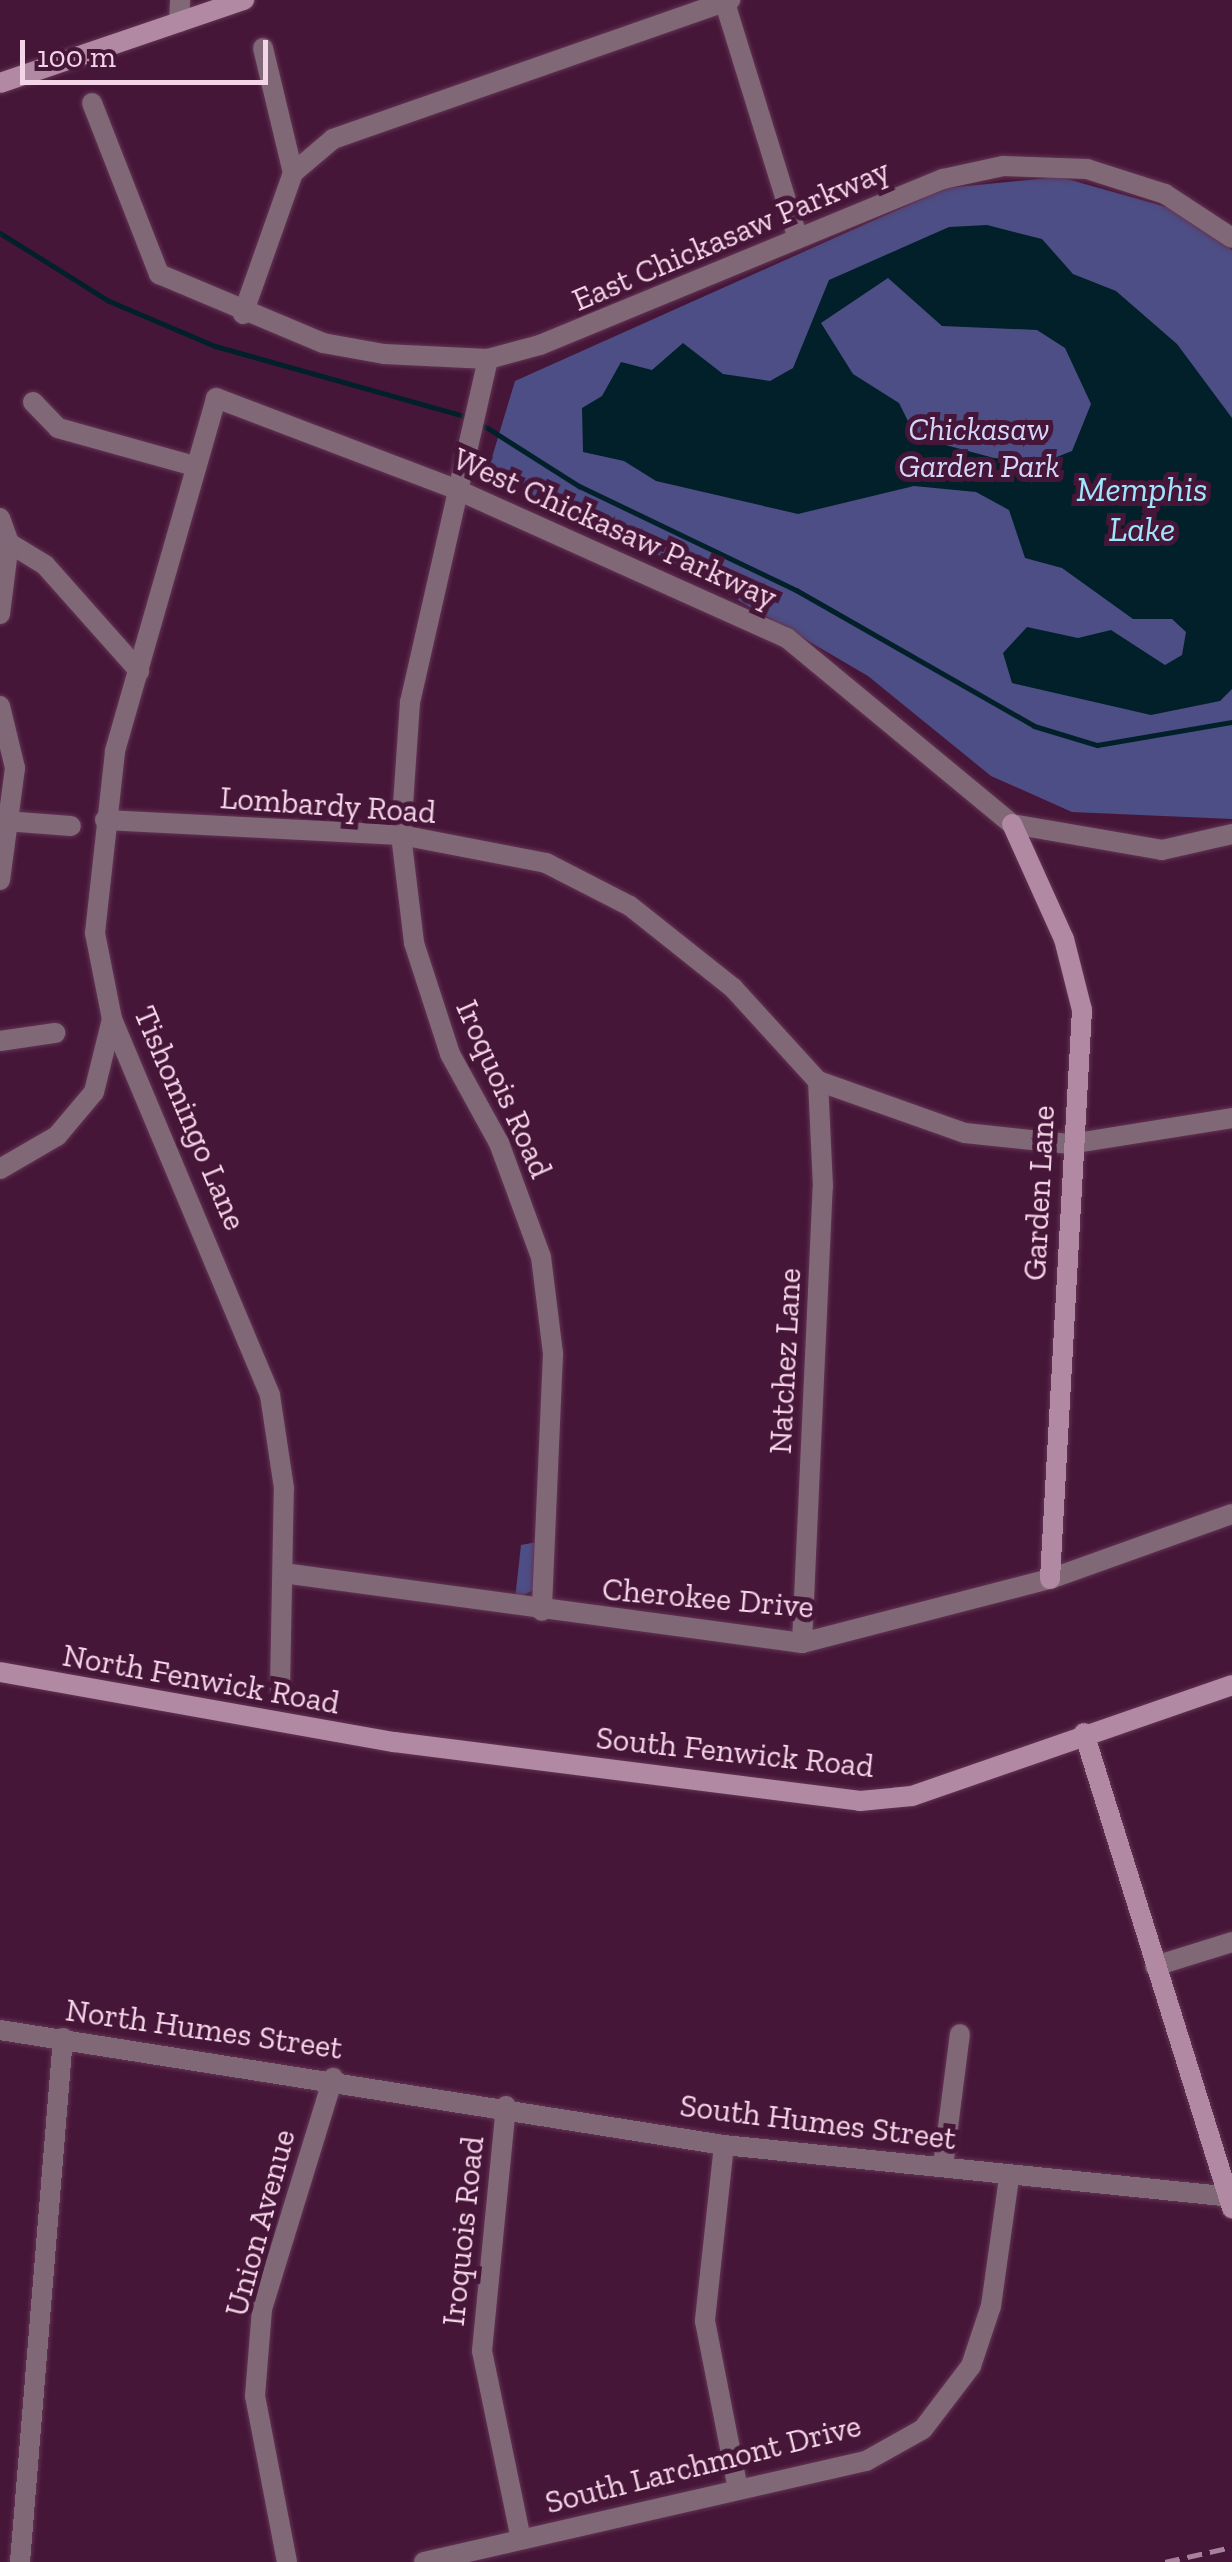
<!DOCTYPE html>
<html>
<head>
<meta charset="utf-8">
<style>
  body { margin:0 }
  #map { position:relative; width:1232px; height:2562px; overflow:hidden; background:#461638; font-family:"Zilla Slab",serif }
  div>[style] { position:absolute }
  .green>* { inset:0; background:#4d4e85 }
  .water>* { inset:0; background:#022029 }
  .stream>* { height:5px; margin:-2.5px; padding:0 2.5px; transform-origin:2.5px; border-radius:2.5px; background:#022029 }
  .roads { filter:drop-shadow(0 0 2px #623454) drop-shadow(0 0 2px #623454) }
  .street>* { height:20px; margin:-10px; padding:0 10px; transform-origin:10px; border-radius:10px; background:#816877 }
  .secondary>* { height:20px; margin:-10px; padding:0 10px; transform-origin:10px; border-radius:10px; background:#b189a2 }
  .rail>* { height:5px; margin-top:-2.5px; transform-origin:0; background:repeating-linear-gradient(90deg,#a7809a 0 15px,transparent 0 23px) }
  span { translate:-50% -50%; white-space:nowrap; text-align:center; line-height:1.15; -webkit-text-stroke:10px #461638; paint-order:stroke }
  .street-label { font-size:32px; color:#f4d4e7 }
  .park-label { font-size:32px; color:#d2d6fb; font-style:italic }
  .water-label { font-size:35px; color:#9fe5fd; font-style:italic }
  .scale { position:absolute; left:20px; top:40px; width:248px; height:45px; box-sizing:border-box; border:5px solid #f4d4e7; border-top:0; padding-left:12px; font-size:30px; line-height:35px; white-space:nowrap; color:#f4d4e7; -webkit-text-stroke:8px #461638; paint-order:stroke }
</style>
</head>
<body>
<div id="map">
  <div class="green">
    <i style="clip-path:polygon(1060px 177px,1170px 208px,1232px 250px,1232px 819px,1072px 812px,991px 776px,868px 676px,671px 561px,487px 474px,515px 381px,946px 188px)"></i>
    <i style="clip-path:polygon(537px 1542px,534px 1590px,515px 1599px,521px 1545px)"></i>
  </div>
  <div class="water">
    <i style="clip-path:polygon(evenodd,987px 225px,1042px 239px,1073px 274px,1116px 291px,1177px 344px,1232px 418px,1232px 689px,1220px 701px,1151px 715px,1012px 683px,1003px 653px,1027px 627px,1078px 638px,1111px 630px,1165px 665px,1182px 655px,1186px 632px,1172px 619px,1133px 619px,1062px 568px,1025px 558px,1009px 510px,976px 492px,914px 486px,798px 514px,656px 481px,624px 461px,583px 452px,582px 408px,602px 396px,621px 362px,652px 370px,683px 343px,723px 374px,770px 381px,793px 368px,829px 280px,949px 227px,987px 225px,888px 278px,942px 326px,1037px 330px,1065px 348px,1091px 404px,1072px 451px,1044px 462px,994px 458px,916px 437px,899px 403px,853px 374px,821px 323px,888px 278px)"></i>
  </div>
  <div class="stream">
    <i style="left:0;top:233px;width:128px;rotate:32deg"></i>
    <i style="left:109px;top:301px;width:115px;rotate:23deg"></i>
    <i style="left:215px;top:346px;width:263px;rotate:15.7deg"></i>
    <i style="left:478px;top:422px;width:120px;rotate:32.4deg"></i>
    <i style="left:579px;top:486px;width:241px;rotate:25.6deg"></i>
    <i style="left:796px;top:590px;width:274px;rotate:29.7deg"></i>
    <i style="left:1034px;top:726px;width:66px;rotate:16.8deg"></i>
    <i style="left:1097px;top:745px;width:137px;rotate:-9.7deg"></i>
  </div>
  <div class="roads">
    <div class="street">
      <i style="left:725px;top:3px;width:244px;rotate:72.8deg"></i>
      <i style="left:179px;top:22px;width:22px;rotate:-87deg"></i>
      <i style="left:263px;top:48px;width:129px;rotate:76.5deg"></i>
      <i style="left:92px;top:103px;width:184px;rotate:68.6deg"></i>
      <i style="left:159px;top:274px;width:178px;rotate:22.8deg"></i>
      <i style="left:323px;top:343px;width:62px;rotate:10.2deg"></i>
      <i style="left:384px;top:354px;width:104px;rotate:2.8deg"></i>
      <i style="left:488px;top:359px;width:54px;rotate:-15.1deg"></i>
      <i style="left:540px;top:345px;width:436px;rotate:-22.4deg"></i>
      <i style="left:943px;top:179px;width:61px;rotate:-12.2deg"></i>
      <i style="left:1003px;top:166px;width:84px;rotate:2deg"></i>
      <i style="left:1087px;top:169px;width:82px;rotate:17.8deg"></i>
      <i style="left:1165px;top:194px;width:80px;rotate:33.3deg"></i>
      <i style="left:243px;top:314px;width:150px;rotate:-70.5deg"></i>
      <i style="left:293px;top:173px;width:52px;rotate:-40.4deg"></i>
      <i style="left:333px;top:139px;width:421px;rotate:-19.3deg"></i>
      <i style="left:488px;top:359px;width:352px;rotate:102.8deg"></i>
      <i style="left:410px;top:702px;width:133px;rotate:93.9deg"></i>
      <i style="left:401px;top:835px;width:109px;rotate:83.1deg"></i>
      <i style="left:414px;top:943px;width:117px;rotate:72deg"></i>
      <i style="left:450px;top:1054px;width:102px;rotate:61.2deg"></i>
      <i style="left:499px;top:1143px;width:121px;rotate:69.8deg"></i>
      <i style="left:541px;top:1257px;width:98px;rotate:82.9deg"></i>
      <i style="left:553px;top:1354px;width:257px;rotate:92.5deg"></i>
      <i style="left:33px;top:402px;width:36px;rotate:46deg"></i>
      <i style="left:58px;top:428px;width:141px;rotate:15.6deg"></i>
      <i style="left:0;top:518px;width:27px;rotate:70deg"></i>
      <i style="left:9px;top:543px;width:42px;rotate:31.4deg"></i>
      <i style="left:45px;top:565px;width:142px;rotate:48.4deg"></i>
      <i style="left:0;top:614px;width:72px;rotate:-82.8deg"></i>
      <i style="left:0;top:706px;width:64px;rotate:76.4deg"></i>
      <i style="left:15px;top:768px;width:113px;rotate:97.6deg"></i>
      <i style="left:105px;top:820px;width:296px;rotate:2.9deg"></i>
      <i style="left:401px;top:835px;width:148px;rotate:10.9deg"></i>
      <i style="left:546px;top:863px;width:94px;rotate:27.1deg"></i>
      <i style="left:630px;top:906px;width:132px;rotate:38.5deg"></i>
      <i style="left:733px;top:988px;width:126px;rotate:47.6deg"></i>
      <i style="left:818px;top:1081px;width:156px;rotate:19.5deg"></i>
      <i style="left:965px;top:1133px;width:106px;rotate:6deg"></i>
      <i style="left:1070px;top:1144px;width:164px;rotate:-9.1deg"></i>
      <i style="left:5px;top:821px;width:66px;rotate:4.3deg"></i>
      <i style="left:0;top:1041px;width:56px;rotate:-8.3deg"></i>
      <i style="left:0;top:1169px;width:66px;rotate:-30.1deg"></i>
      <i style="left:57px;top:1136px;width:57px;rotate:-49.9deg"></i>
      <i style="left:94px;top:1092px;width:75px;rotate:-76.1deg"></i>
      <i style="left:283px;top:1573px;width:524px;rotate:7.68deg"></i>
      <i style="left:802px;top:1643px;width:256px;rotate:-14.5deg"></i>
      <i style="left:1050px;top:1579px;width:193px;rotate:-19.7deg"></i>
      <i style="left:802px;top:1643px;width:456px;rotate:-87.4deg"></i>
      <i style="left:823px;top:1187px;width:106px;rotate:-92.7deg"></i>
      <i style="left:280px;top:1688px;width:200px;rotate:-88.9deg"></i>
      <i style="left:284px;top:1488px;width:94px;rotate:-98.6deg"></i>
      <i style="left:270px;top:1395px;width:408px;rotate:-112.8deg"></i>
      <i style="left:112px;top:1019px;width:88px;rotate:-101.2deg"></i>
      <i style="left:95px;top:933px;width:183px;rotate:-83.7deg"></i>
      <i style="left:115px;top:751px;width:367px;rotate:-74deg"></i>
      <i style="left:216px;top:398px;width:254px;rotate:20.8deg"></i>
      <i style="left:453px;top:488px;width:366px;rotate:24.2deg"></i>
      <i style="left:787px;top:638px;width:292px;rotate:39.6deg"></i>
      <i style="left:1012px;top:824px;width:152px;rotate:9.8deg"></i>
      <i style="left:1162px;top:850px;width:72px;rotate:-12.9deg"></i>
      <i style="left:1155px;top:1966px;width:81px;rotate:-17.3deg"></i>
      <i style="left:0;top:2030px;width:733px;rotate:9.03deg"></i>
      <i style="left:724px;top:2145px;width:511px;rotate:5.84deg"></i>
      <i style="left:506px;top:2106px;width:246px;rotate:95.6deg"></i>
      <i style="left:482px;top:2351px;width:192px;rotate:78.3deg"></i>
      <i style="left:724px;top:2145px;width:177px;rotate:96.2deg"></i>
      <i style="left:705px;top:2321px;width:171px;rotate:78.9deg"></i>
      <i style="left:943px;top:2166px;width:133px;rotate:-82.7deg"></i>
      <i style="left:20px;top:2562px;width:526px;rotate:-85.31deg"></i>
      <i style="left:287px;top:2562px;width:169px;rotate:-100.9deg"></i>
      <i style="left:255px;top:2396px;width:87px;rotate:-85.4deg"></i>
      <i style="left:262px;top:2309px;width:242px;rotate:-72.9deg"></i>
      <i style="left:424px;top:2562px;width:453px;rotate:-12.9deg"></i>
      <i style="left:866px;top:2461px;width:65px;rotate:-29.3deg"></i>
      <i style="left:923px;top:2429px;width:79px;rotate:-52.7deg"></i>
      <i style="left:971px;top:2366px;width:63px;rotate:-71.6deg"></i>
      <i style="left:991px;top:2306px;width:129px;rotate:-82deg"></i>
    </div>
    <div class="secondary">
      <i style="left:0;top:83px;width:258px;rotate:-18.8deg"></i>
      <i style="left:1012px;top:824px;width:126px;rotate:65.7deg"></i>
      <i style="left:1064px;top:939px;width:73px;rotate:75.8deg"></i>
      <i style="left:1082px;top:1010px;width:570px;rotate:93.22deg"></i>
      <i style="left:0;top:1672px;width:400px;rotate:10.1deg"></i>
      <i style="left:394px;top:1742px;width:470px;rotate:7.2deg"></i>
      <i style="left:860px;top:1801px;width:52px;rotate:-5.5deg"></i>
      <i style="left:912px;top:1796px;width:339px;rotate:-19.1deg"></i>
      <i style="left:1084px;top:1733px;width:498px;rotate:72.7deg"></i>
    </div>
  </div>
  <div class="rail">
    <i style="left:1165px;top:2562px;width:69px;rotate:-12.6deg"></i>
  </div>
  <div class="street-label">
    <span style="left:731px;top:235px;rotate:-23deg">East Chickasaw Parkway</span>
    <span style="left:615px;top:528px;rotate:24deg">West Chickasaw Parkway</span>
    <span style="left:328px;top:805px;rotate:4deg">Lombardy Road</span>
    <span style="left:504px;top:1089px;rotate:66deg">Iroquois Road</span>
    <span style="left:190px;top:1118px;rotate:67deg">Tishomingo Lane</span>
    <span style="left:1039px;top:1193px;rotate:-87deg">Garden Lane</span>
    <span style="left:785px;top:1361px;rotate:-87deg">Natchez Lane</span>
    <span style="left:708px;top:1598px;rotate:5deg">Cherokee Drive</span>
    <span style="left:201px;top:1679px;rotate:10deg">North Fenwick Road</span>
    <span style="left:735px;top:1752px;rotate:6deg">South Fenwick Road</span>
    <span style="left:204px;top:2029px;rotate:8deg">North Humes Street</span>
    <span style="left:818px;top:2122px;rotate:7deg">South Humes Street</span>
    <span style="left:260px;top:2223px;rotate:-75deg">Union Avenue</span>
    <span style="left:463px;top:2231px;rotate:-84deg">Iroquois Road</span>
    <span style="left:703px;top:2464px;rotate:-14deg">South Larchmont Drive</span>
  </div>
  <div class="park-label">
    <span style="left:979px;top:448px">Chickasaw<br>Garden Park</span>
  </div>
  <div class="water-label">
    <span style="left:1142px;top:509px">Memphis<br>Lake</span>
  </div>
  <div class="scale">100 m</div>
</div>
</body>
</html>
